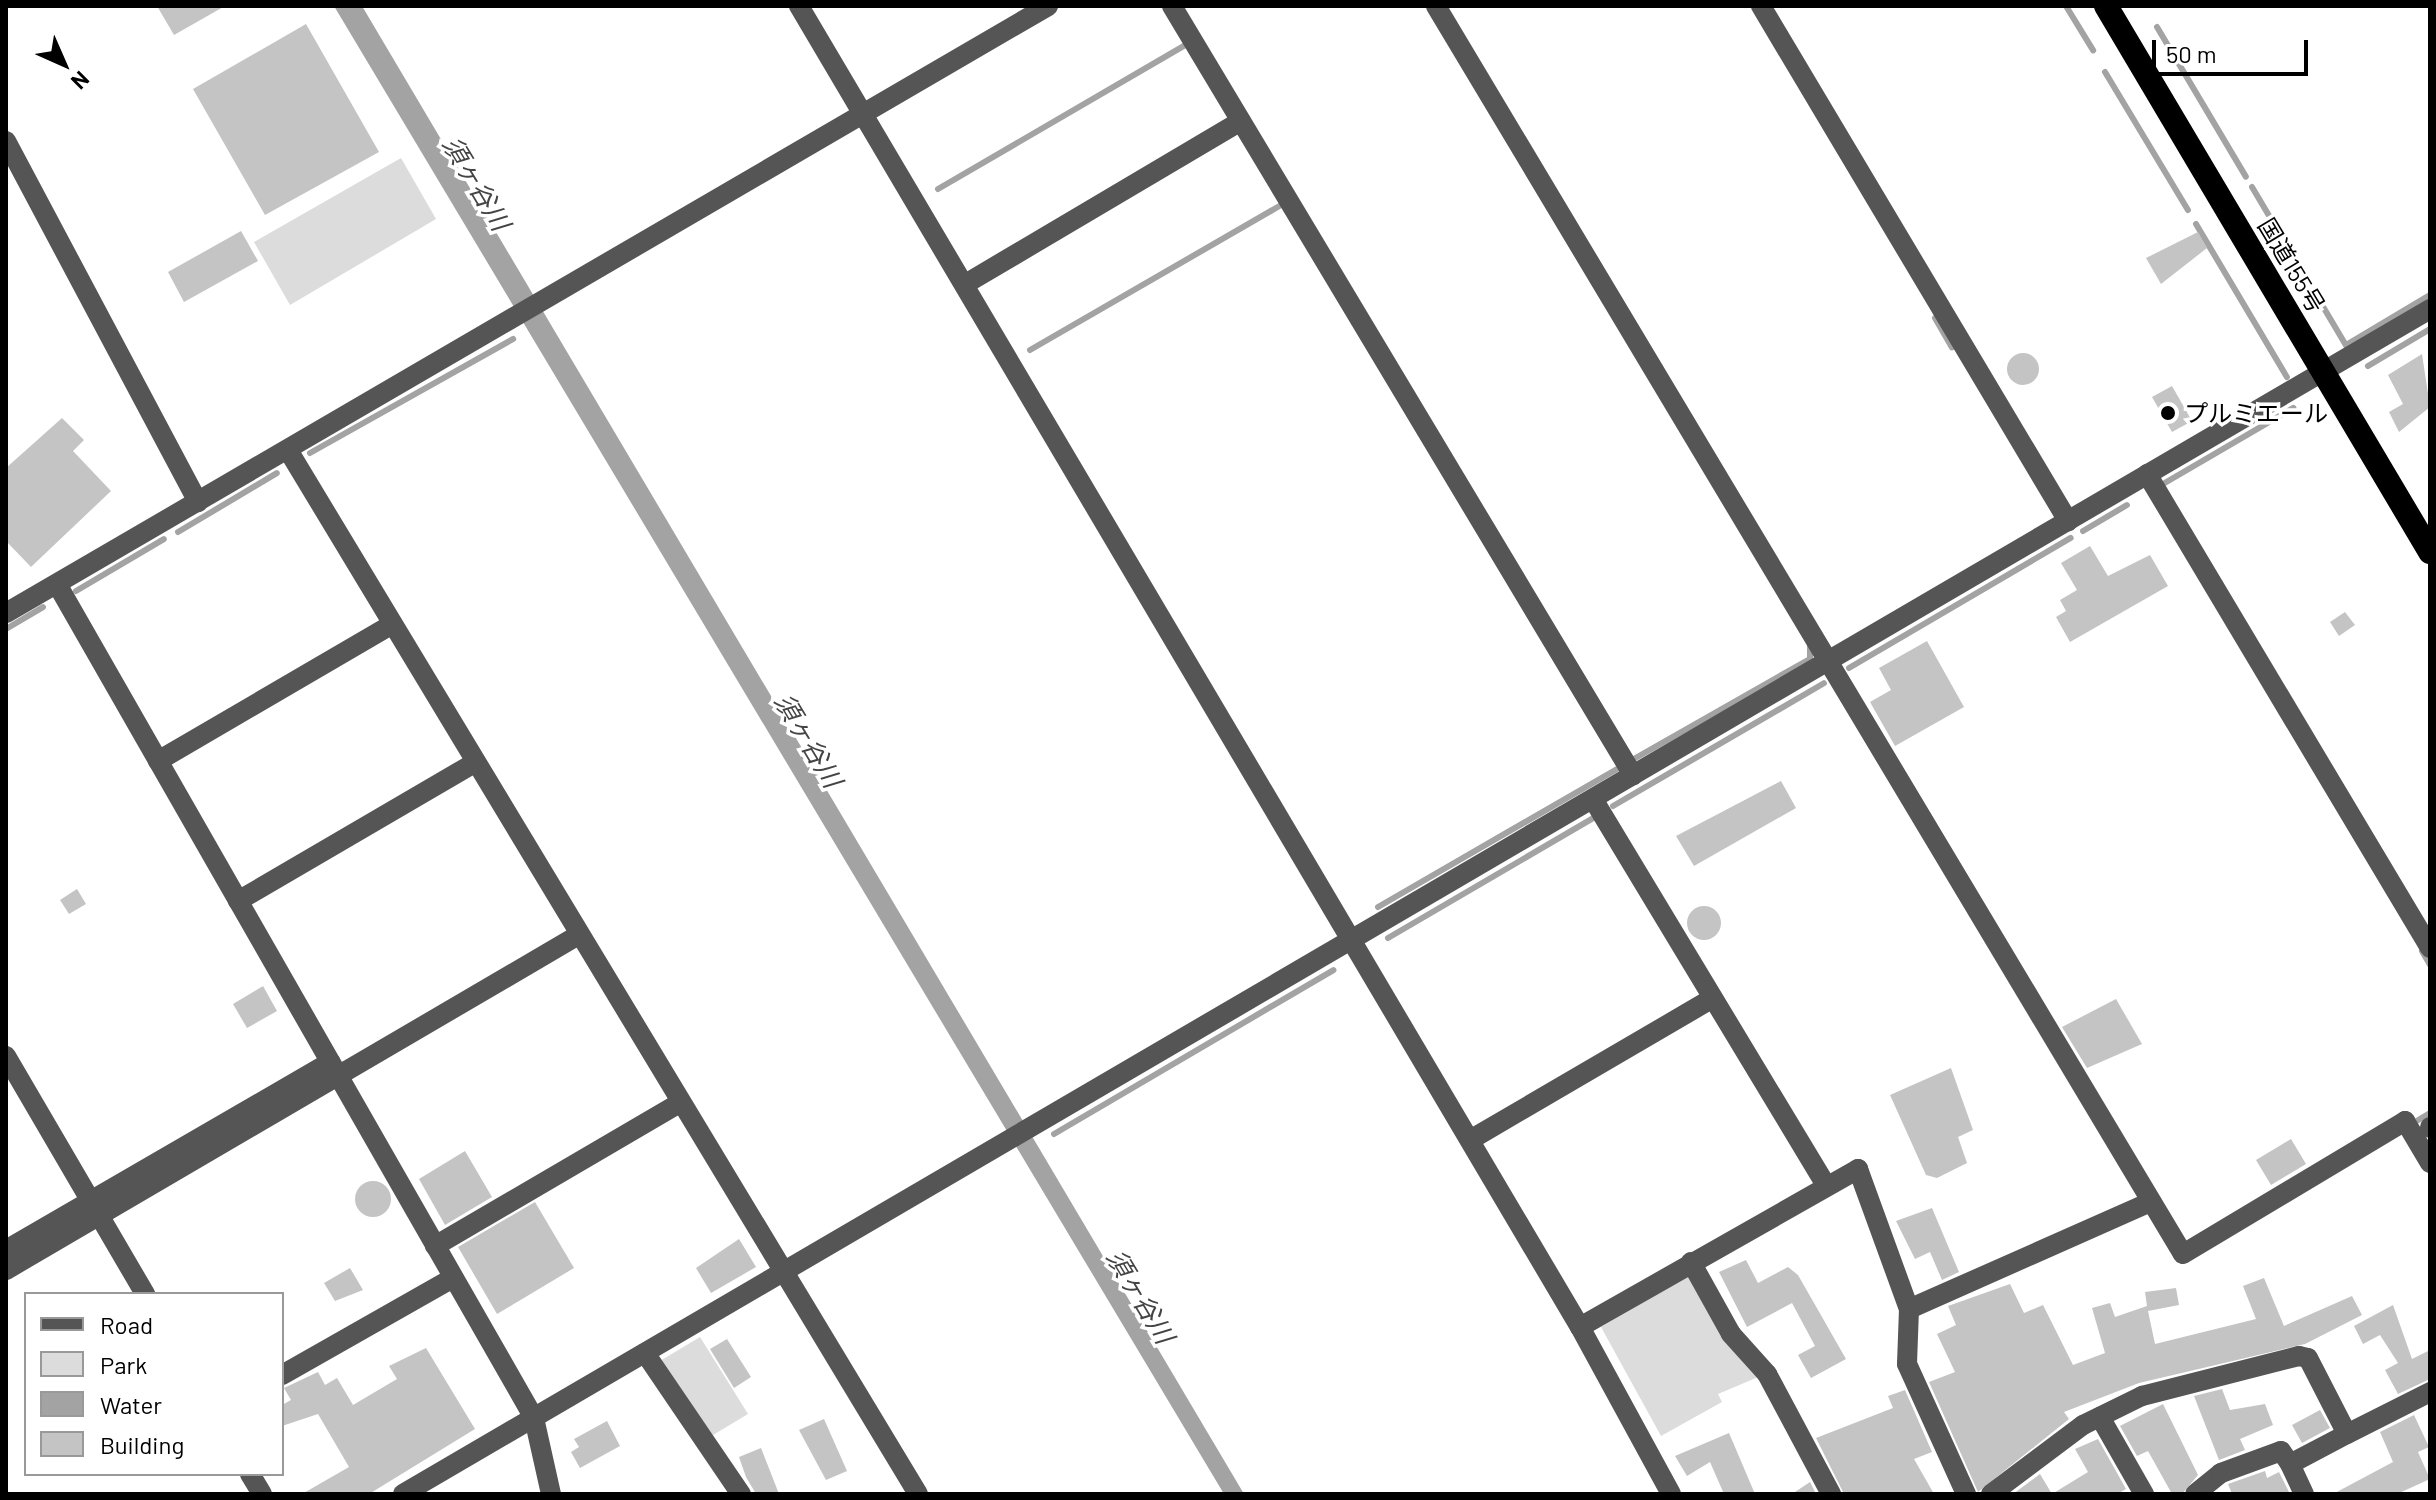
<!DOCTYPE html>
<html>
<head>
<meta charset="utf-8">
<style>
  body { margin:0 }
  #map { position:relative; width:2436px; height:1500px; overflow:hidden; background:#fff; font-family:Barlow,"Noto Sans JP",sans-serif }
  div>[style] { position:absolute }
  .green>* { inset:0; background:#dcdcdc }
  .water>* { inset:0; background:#a3a3a3 }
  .stream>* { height:6px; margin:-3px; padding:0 3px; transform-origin:3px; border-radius:3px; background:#a3a3a3 }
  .building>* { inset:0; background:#c4c4c4 }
  .round { border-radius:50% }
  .minor>* { height:20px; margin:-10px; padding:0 10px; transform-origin:10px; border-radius:10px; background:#555 }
  .highway>* { height:24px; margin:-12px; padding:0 12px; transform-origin:12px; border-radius:12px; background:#000 }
  .dots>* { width:22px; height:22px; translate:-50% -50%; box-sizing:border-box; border:4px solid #fff; border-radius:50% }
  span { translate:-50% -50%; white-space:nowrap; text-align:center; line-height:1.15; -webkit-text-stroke:7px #fff; paint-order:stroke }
  .street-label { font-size:24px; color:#000 }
  .poi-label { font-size:24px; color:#000 }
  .left { translate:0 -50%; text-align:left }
  .water-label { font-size:26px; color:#444; font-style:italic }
  .frame { position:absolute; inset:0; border:8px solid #000; pointer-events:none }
  .legend { position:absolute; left:24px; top:1292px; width:260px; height:184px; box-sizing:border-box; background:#fff; border:2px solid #999; margin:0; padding:10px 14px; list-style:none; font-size:24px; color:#000 }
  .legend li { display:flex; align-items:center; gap:16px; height:40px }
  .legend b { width:40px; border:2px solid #999 }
  .north { position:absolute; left:24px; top:24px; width:80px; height:80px; -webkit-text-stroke:6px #fff; paint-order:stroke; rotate:135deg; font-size:22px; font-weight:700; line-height:32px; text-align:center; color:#000 }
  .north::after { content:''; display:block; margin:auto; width:28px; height:36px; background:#000; clip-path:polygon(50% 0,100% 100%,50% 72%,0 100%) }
  .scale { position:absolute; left:2152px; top:40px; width:156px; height:36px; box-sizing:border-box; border:4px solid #000; border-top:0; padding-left:10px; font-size:24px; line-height:28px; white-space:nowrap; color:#000; -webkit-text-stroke:6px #fff; paint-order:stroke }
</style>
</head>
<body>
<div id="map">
  <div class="green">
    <i style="clip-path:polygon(401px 158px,436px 219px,290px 305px,254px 242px)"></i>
    <i style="clip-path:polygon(1688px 1276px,1763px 1375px,1718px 1394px,1722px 1402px,1661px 1436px,1601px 1327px)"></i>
    <i style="clip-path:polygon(700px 1337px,748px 1414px,713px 1435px,660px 1361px)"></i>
  </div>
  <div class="water">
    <i style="clip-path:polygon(334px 6px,362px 6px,1244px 1494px,1224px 1494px)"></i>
  </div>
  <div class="stream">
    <i style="left:2066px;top:6px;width:52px;rotate:58.5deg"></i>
    <i style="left:2157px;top:27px;width:174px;rotate:59.3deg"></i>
    <i style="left:2105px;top:72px;width:161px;rotate:59deg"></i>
    <i style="left:2252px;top:187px;width:184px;rotate:59.3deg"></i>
    <i style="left:2346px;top:345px;width:98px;rotate:-30.8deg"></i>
    <i style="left:938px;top:189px;width:285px;rotate:-30.2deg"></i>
    <i style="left:2196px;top:224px;width:178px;rotate:59.3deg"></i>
    <i style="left:1935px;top:318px;width:34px;rotate:60deg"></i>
    <i style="left:1030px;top:350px;width:288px;rotate:-30deg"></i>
    <i style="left:2368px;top:366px;width:72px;rotate:-30.8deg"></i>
    <i style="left:310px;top:453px;width:233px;rotate:-29.3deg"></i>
    <i style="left:2163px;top:484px;width:151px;rotate:-30.3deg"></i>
    <i style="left:2083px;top:531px;width:51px;rotate:-30.6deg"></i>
    <i style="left:178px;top:532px;width:115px;rotate:-30.8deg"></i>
    <i style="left:76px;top:591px;width:102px;rotate:-30.6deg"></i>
    <i style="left:6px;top:629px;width:43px;rotate:-30.7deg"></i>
    <i style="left:1849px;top:668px;width:257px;rotate:-30.4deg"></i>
    <i style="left:1632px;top:760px;width:205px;rotate:-29.6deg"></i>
    <i style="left:1810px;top:659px;width:12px;rotate:-90deg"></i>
    <i style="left:1613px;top:806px;width:244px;rotate:-30.2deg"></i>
    <i style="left:1378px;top:907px;width:280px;rotate:-30deg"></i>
    <i style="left:1388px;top:938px;width:242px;rotate:-30.3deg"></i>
    <i style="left:2422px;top:951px;width:16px;rotate:60deg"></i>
    <i style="left:2415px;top:1122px;width:17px;rotate:-31deg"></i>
    <i style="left:1054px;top:1134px;width:324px;rotate:-30.4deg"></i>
  </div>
  <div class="building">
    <i style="clip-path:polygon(157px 6px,225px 6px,174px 35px)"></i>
    <i style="clip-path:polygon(306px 24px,379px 152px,265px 215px,193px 89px)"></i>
    <i style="clip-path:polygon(241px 231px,258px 261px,184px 302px,168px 272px)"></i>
    <i style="clip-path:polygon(2198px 232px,2207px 248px,2161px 284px,2146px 258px)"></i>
    <i class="round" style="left:2007px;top:353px;width:32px;height:32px"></i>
    <i style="clip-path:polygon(2422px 354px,2430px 407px,2399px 432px,2389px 412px,2403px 404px,2388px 375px)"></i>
    <i style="clip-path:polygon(2172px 386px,2192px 421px,2172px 432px,2152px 397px)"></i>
    <i style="clip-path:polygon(62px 418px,84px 440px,73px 451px,111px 491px,31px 567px,6px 541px,6px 468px)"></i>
    <i style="clip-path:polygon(2090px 546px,2108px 576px,2150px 555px,2168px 586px,2070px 642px,2056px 617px,2066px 611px,2060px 600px,2077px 590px,2061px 563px)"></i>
    <i style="clip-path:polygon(2345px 612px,2355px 625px,2339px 636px,2330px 622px)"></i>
    <i style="clip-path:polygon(1927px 641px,1964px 707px,1895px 746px,1870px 702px,1891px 690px,1879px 668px)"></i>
    <i style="clip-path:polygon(1781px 781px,1796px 808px,1694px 866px,1676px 836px)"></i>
    <i style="clip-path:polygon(77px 889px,86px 904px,69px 914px,60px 900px)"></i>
    <i class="round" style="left:1687px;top:906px;width:34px;height:34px"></i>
    <i style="clip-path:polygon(263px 986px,277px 1011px,247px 1028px,233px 1004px)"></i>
    <i style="clip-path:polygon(2116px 999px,2142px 1044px,2087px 1068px,2062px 1027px)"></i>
    <i style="clip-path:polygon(1951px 1068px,1973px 1130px,1958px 1137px,1967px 1163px,1937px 1178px,1926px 1175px,1890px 1095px)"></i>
    <i style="clip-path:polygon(2291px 1139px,2306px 1164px,2271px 1185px,2256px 1160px)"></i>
    <i style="clip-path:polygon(465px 1151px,492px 1197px,445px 1225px,419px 1179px)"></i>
    <i class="round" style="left:355px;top:1181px;width:36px;height:36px"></i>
    <i style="clip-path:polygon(535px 1202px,574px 1268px,497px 1314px,458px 1247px)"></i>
    <i style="clip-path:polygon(1932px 1208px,1959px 1272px,1942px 1280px,1930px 1252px,1915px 1259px,1896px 1221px)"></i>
    <i style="clip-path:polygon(739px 1239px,756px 1267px,711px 1293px,696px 1268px)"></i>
    <i style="clip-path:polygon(1746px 1260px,1758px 1283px,1788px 1267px,1798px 1275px,1846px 1359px,1811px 1378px,1798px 1355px,1815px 1346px,1792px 1303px,1747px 1327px,1719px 1272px)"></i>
    <i style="clip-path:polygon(350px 1268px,363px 1290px,335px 1301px,324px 1283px)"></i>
    <i style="clip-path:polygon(2264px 1278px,2284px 1326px,2352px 1296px,2362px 1315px,2305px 1344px,2139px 1383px,2064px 1412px,2069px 1419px,1978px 1492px,1929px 1382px,1955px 1372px,1937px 1334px,1956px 1325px,1948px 1306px,2010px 1284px,2024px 1313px,2043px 1305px,2073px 1365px,2105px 1353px,2092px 1308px,2110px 1303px,2115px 1317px,2147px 1306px,2145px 1292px,2176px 1288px,2179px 1305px,2148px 1311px,2155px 1344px,2256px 1319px,2243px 1286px)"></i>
    <i style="clip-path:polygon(2393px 1305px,2412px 1359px,2430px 1350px,2430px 1379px,2398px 1394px,2385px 1370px,2398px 1363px,2380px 1335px,2363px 1344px,2354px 1326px)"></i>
    <i style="clip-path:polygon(727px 1339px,751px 1377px,734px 1388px,710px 1349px)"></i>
    <i style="clip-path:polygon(426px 1348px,475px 1429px,369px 1494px,302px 1494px,349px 1467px,318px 1414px,282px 1426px,282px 1405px,291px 1400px,284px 1388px,318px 1372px,325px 1385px,337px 1378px,353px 1405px,397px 1379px,389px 1366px)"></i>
    <i style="clip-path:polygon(2222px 1389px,2230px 1410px,2265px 1404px,2273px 1425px,2240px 1439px,2245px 1450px,2219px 1460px,2194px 1396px)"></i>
    <i style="clip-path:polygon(1905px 1390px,1932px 1452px,1914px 1459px,1934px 1494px,1844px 1494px,1816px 1438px,1893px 1408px,1888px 1396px)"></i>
    <i style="clip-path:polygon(2163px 1404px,2198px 1475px,2182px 1494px,2172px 1494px,2148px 1451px,2137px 1456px,2120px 1426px)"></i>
    <i style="clip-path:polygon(2320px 1410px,2330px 1428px,2302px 1443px,2292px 1425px)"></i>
    <i style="clip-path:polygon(2414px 1415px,2429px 1447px,2418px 1452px,2430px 1479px,2397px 1494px,2333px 1494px,2393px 1462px,2380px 1432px)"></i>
    <i style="clip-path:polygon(824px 1419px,847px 1471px,826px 1480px,799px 1430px)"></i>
    <i style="clip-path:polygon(607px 1421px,620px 1446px,580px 1468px,571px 1452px,579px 1447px,574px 1439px)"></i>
    <i style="clip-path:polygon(1729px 1433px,1755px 1494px,1724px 1494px,1710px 1462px,1687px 1476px,1675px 1456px)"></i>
    <i style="clip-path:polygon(2098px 1439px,2126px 1489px,2117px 1494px,2013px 1494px,2040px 1474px,2052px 1494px,2088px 1472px,2075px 1449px)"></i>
    <i style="clip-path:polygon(761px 1448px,779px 1494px,756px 1494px,746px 1477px,739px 1457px)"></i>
    <i style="clip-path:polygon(2265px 1471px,2267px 1478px,2279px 1472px,2290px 1494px,2232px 1494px,2228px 1484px)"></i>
    <i style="clip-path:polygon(1810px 1482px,1816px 1494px,1792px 1494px)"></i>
  </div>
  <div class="minor">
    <i style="left:799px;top:6px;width:1535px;rotate:59.41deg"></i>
    <i style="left:1580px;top:1327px;width:190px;rotate:61.4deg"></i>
    <i style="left:1172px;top:6px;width:897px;rotate:59.06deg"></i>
    <i style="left:1436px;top:6px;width:1454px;rotate:59.1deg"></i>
    <i style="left:2183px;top:1254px;width:259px;rotate:-30.9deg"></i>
    <i style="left:2405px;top:1121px;width:49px;rotate:59.2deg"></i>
    <i style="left:1761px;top:6px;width:600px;rotate:59.2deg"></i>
    <i style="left:6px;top:141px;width:409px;rotate:62deg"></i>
    <i style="left:967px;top:283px;width:318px;rotate:-30.6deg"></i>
    <i style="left:288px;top:450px;width:1219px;rotate:58.89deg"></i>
    <i style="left:2147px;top:474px;width:552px;rotate:59.16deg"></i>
    <i style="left:57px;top:584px;width:961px;rotate:60.23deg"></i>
    <i style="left:534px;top:1418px;width:78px;rotate:77.4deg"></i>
    <i style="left:6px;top:613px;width:1206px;rotate:-30.22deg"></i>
    <i style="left:158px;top:761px;width:271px;rotate:-30.3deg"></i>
    <i style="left:1593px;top:799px;width:449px;rotate:58.9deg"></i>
    <i style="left:238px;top:901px;width:273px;rotate:-30.3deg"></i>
    <i style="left:6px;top:1056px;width:276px;rotate:59.7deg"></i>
    <i style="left:2430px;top:1127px;width:1px;rotate:90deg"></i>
    <i style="left:1470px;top:1140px;width:281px;rotate:-30.3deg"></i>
    <i style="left:435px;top:1246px;width:281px;rotate:-30.3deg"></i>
    <i style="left:6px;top:1250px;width:375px;rotate:-30.1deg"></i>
    <i style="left:1691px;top:1262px;width:82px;rotate:60.9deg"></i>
    <i style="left:1731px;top:1334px;width:54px;rotate:48deg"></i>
    <i style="left:1767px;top:1374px;width:136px;rotate:61.9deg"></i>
    <i style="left:6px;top:1270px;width:662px;rotate:-30.33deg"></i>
    <i style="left:1909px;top:1309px;width:55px;rotate:92.1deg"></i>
    <i style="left:1907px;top:1364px;width:143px;rotate:65.6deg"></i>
    <i style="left:1580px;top:1327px;width:320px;rotate:-29.6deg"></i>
    <i style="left:1858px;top:1169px;width:149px;rotate:70deg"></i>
    <i style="left:1909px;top:1309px;width:265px;rotate:-23.9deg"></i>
    <i style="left:645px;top:1353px;width:171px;rotate:55.8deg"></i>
    <i style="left:282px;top:1375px;width:197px;rotate:-29.6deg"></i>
    <i style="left:2100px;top:1417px;width:89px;rotate:60.3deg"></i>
    <i style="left:2347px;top:1434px;width:93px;rotate:-26.8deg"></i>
    <i style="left:250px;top:1474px;width:23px;rotate:59deg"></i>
    <i style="left:403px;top:1494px;width:2348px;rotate:-30.31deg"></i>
    <i style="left:1991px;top:1494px;width:115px;rotate:-36.9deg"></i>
    <i style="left:2083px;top:1425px;width:66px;rotate:-26.2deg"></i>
    <i style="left:2142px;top:1396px;width:162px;rotate:-14.3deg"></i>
    <i style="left:2299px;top:1356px;width:9px;rotate:13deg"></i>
    <i style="left:2308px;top:1358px;width:85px;rotate:62.8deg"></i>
    <i style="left:2347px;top:1434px;width:64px;rotate:152.2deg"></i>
    <i style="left:2290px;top:1464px;width:33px;rotate:65deg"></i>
    <i style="left:2195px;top:1494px;width:33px;rotate:-39deg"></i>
    <i style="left:2221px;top:1473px;width:64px;rotate:-20.1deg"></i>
    <i style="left:2281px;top:1451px;width:16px;rotate:55deg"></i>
  </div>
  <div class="highway">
    <i style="left:2106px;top:6px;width:635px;rotate:59.31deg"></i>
  </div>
  <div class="dots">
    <i style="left:2168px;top:413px;background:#000"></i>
  </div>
  <div class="street-label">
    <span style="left:2292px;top:265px;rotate:59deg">国道155号</span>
  </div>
  <div class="poi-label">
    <span class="left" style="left:2184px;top:413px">プルミエール</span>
  </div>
  <div class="water-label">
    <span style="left:477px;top:183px;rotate:59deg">須ヶ谷川</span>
    <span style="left:809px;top:740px;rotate:59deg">須ヶ谷川</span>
    <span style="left:1141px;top:1296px;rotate:59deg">須ヶ谷川</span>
  </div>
  <div class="frame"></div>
  <ul class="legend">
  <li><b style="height:10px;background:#555"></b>Road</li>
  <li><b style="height:22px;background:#dcdcdc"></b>Park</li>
  <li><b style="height:22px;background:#a3a3a3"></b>Water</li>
  <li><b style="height:22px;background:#c4c4c4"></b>Building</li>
  </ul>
  <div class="north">N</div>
  <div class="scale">50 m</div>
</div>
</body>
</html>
